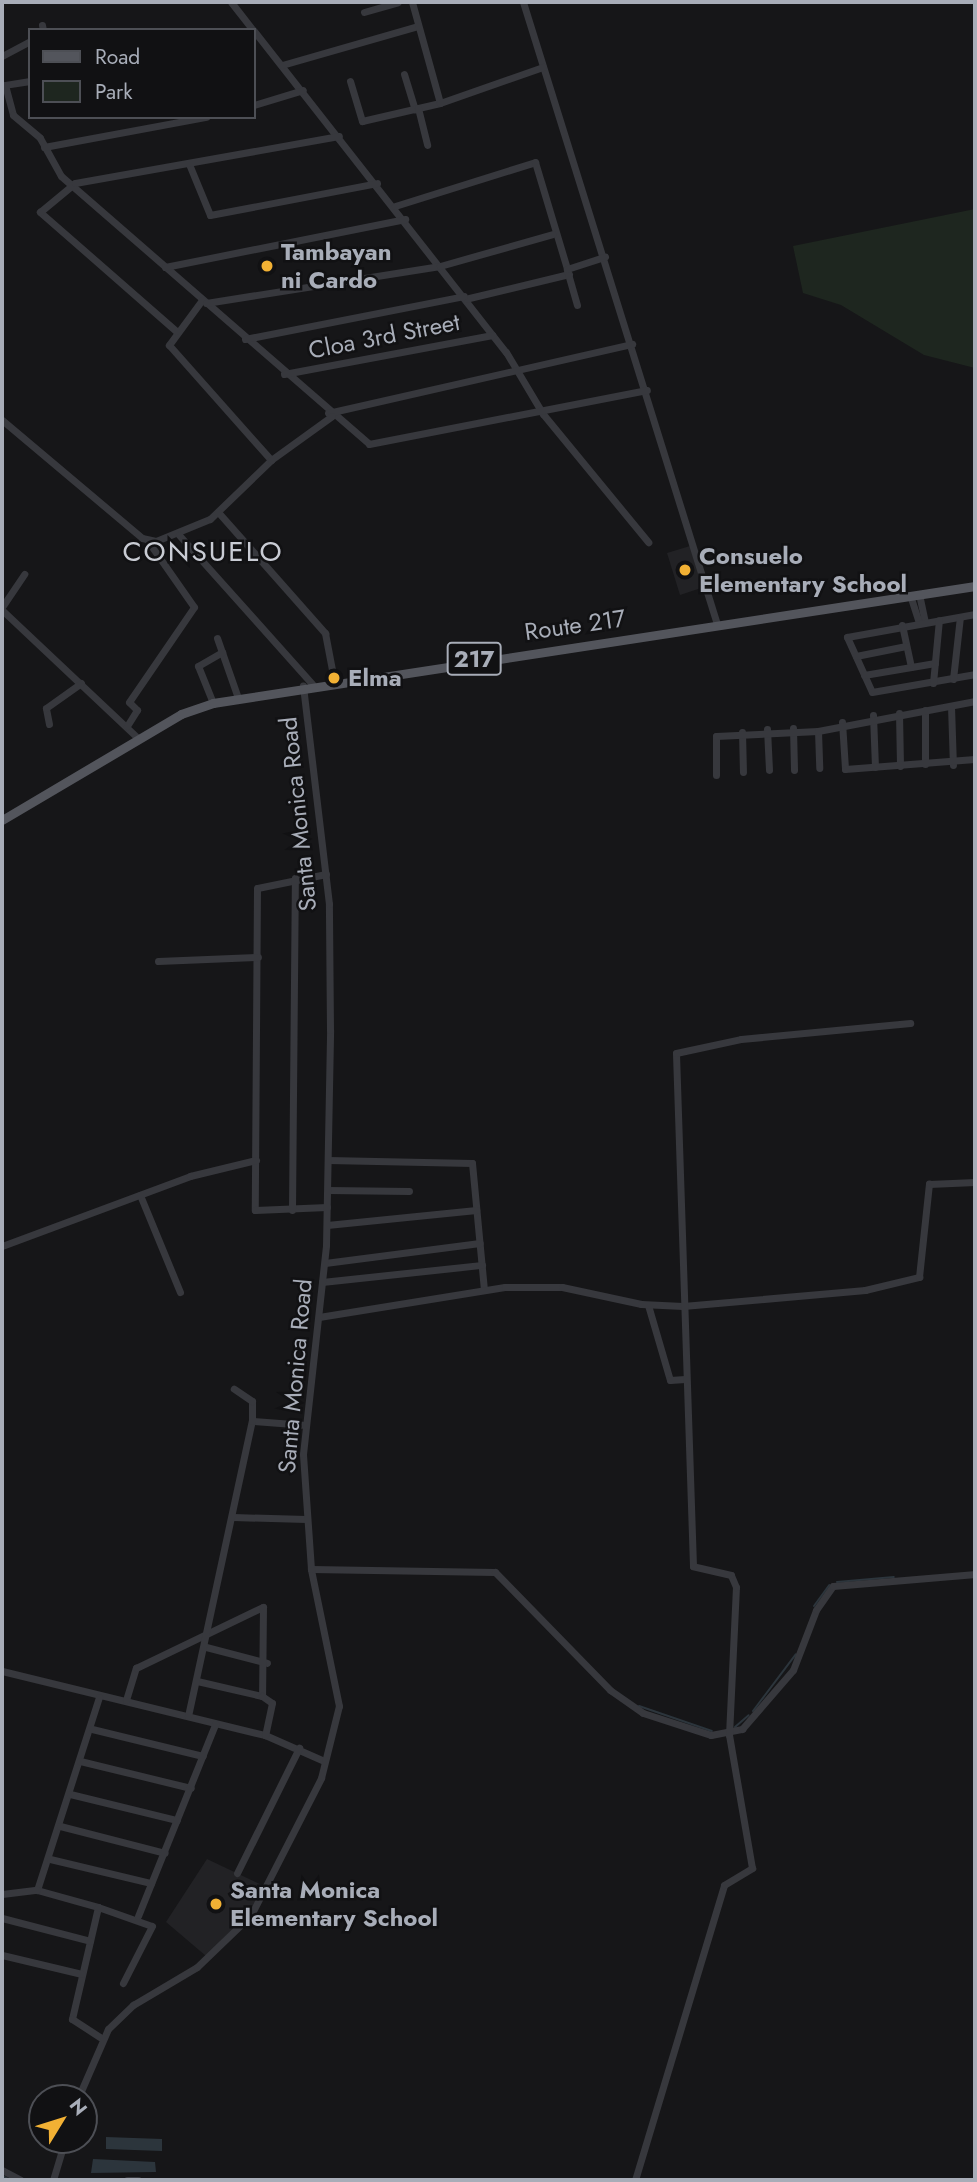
<!DOCTYPE html>
<html>
<head>
<meta charset="utf-8">
<style>
  body { margin:0 }
  #map { position:relative; width:977px; height:2182px; overflow:hidden; background:#161618; font-family:Jost,sans-serif }
  div>[style] { position:absolute }
  .built>* { inset:0; background:#222225 }
  .green>* { inset:0; background:#1e261f }
  .water>* { inset:0; background:#2c353c }
  .stream>* { height:2px; margin:-1px; padding:0 1px; transform-origin:1px; border-radius:1px; background:#2c353c }
  .minor>* { height:7px; margin:-3.5px; padding:0 3.5px; transform-origin:3.5px; border-radius:3.5px; background:#37383d }
  .major>* { height:9px; margin:-4.5px; padding:0 4.5px; transform-origin:4.5px; border-radius:4.5px; background:#53555c }
  .dots>* { width:19px; height:19px; translate:-50% -50%; box-sizing:border-box; border:4px solid #111113; border-radius:50% }
  span { translate:-50% -50%; white-space:nowrap; text-align:center; line-height:1.15; -webkit-text-stroke:5px #111113; paint-order:stroke }
  .shield-label span { padding:2px 5px; background:#111113; border:2px solid; border-radius:5px; -webkit-text-stroke-width:0 }
  .shield-label { font-size:23px; color:#a8adb8; font-weight:700 }
  .poi-label { font-size:24px; color:#a8adb8; font-weight:700 }
  .left { translate:0 -50%; text-align:left }
  .street-label { font-size:24px; color:#a8adb8 }
  .quarter-label { font-size:28px; color:#c9ccd4; letter-spacing:2px }
  .frame { position:absolute; inset:0; border:4px solid #a8adb8; pointer-events:none }
  .legend { position:absolute; left:28px; top:28px; width:228px; height:91px; box-sizing:border-box; background:#111113; border:2px solid #4d4f55; margin:0; padding:9px 12px; list-style:none; font-size:21px; color:#a8adb8 }
  .legend li { display:flex; align-items:center; gap:14px; height:35px }
  .legend b { width:35px; border:2px solid #4d4f55 }
  .north { position:absolute; left:28px; top:2084px; width:70px; height:70px; box-sizing:border-box; background:#111113; border:2px solid #4d4f55; border-radius:50%; rotate:52deg; font-size:19px; font-weight:700; line-height:28px; text-align:center; color:#a8adb8 }
  .north::after { content:''; display:block; margin:auto; width:24px; height:32px; background:#f2b134; clip-path:polygon(50% 0,100% 100%,50% 72%,0 100%) }
</style>
</head>
<body>
<div id="map">
  <div class="built">
    <i style="clip-path:polygon(690px 546px,704px 587px,680px 595px,667px 553px)"></i>
    <i style="clip-path:polygon(207px 1859px,264px 1886px,243px 1922px,206px 1956px,166px 1922px)"></i>
  </div>
  <div class="green">
    <i style="clip-path:polygon(975px 209px,975px 368px,924px 355px,841px 305px,803px 293px,793px 246px)"></i>
  </div>
  <div class="water">
    <i style="clip-path:polygon(106px 2137px,162px 2139px,162px 2151px,106px 2149px)"></i>
    <i style="clip-path:polygon(93px 2159px,155px 2162px,156px 2172px,91px 2173px)"></i>
  </div>
  <div class="stream">
    <i style="left:837px;top:1582px;width:57px;rotate:-5deg"></i>
    <i style="left:814px;top:1606px;width:26px;rotate:-54deg"></i>
    <i style="left:639px;top:1706px;width:77px;rotate:18.9deg"></i>
    <i style="left:753px;top:1711px;width:71px;rotate:-53deg"></i>
    <i style="left:735px;top:1727px;width:18px;rotate:-41deg"></i>
    <i style="left:2px;top:2176px;width:10px;rotate:24deg"></i>
  </div>
  <div class="minor">
    <i style="left:231px;top:2px;width:36px;rotate:52deg"></i>
    <i style="left:523px;top:2px;width:652px;rotate:72.68deg"></i>
    <i style="left:364px;top:12px;width:35px;rotate:-16deg"></i>
    <i style="left:42px;top:25px;width:5px;rotate:79deg"></i>
    <i style="left:254px;top:31px;width:408px;rotate:51.9deg"></i>
    <i style="left:506px;top:352px;width:72px;rotate:59.2deg"></i>
    <i style="left:543px;top:414px;width:166px;rotate:50.6deg"></i>
    <i style="left:2px;top:56px;width:32px;rotate:-28deg"></i>
    <i style="left:282px;top:65px;width:141px;rotate:-16deg"></i>
    <i style="left:404px;top:74px;width:37px;rotate:73deg"></i>
    <i style="left:30px;top:81px;width:25px;rotate:171deg"></i>
    <i style="left:5px;top:85px;width:31px;rotate:75deg"></i>
    <i style="left:13px;top:115px;width:35px;rotate:40deg"></i>
    <i style="left:40px;top:138px;width:43px;rotate:61.1deg"></i>
    <i style="left:61px;top:176px;width:408px;rotate:41deg"></i>
    <i style="left:369px;top:444px;width:283px;rotate:-11deg"></i>
    <i style="left:350px;top:81px;width:42px;rotate:73.3deg"></i>
    <i style="left:362px;top:121px;width:80px;rotate:-13deg"></i>
    <i style="left:440px;top:103px;width:105px;rotate:-105.5deg"></i>
    <i style="left:440px;top:103px;width:109px;rotate:-19.3deg"></i>
    <i style="left:254px;top:105px;width:51px;rotate:-17deg"></i>
    <i style="left:418px;top:108px;width:38px;rotate:76deg"></i>
    <i style="left:44px;top:147px;width:165px;rotate:-10.5deg"></i>
    <i style="left:189px;top:164px;width:55px;rotate:67.6deg"></i>
    <i style="left:210px;top:215px;width:170px;rotate:-10.8deg"></i>
    <i style="left:395px;top:206px;width:147px;rotate:-17.4deg"></i>
    <i style="left:535px;top:162px;width:112px;rotate:73.3deg"></i>
    <i style="left:165px;top:267px;width:245px;rotate:-11.3deg"></i>
    <i style="left:465px;top:299px;width:107px;rotate:-13.5deg"></i>
    <i style="left:202px;top:300px;width:56px;rotate:126.3deg"></i>
    <i style="left:169px;top:345px;width:154px;rotate:48.4deg"></i>
    <i style="left:206px;top:303px;width:237px;rotate:-9deg"></i>
    <i style="left:440px;top:266px;width:117px;rotate:-15.8deg"></i>
    <i style="left:577px;top:305px;width:37px;rotate:-106deg"></i>
    <i style="left:567px;top:269px;width:40px;rotate:-18deg"></i>
    <i style="left:176px;top:331px;width:181px;rotate:-138.8deg"></i>
    <i style="left:40px;top:212px;width:45px;rotate:-39.6deg"></i>
    <i style="left:75px;top:183px;width:268px;rotate:-10.1deg"></i>
    <i style="left:245px;top:339px;width:223px;rotate:-11.1deg"></i>
    <i style="left:284px;top:374px;width:212px;rotate:-10.6deg"></i>
    <i style="left:328px;top:413px;width:312px;rotate:-12.8deg"></i>
    <i style="left:2px;top:420px;width:183px;rotate:40.1deg"></i>
    <i style="left:142px;top:538px;width:14px;rotate:12deg"></i>
    <i style="left:156px;top:541px;width:58px;rotate:-22.2deg"></i>
    <i style="left:210px;top:519px;width:85px;rotate:-44deg"></i>
    <i style="left:271px;top:460px;width:75px;rotate:-35.8deg"></i>
    <i style="left:218px;top:512px;width:162px;rotate:48.5deg"></i>
    <i style="left:325px;top:633px;width:48px;rotate:79.2deg"></i>
    <i style="left:179px;top:535px;width:200px;rotate:48.2deg"></i>
    <i style="left:919px;top:594px;width:29px;rotate:78deg"></i>
    <i style="left:910px;top:595px;width:29px;rotate:72deg"></i>
    <i style="left:2px;top:607px;width:40px;rotate:-56deg"></i>
    <i style="left:2px;top:610px;width:188px;rotate:43.3deg"></i>
    <i style="left:975px;top:614px;width:130px;rotate:169.8deg"></i>
    <i style="left:847px;top:637px;width:60px;rotate:65.6deg"></i>
    <i style="left:872px;top:692px;width:105px;rotate:-9.9deg"></i>
    <i style="left:902px;top:625px;width:43px;rotate:77.9deg"></i>
    <i style="left:217px;top:638px;width:64px;rotate:70.7deg"></i>
    <i style="left:856px;top:656px;width:51px;rotate:-11.3deg"></i>
    <i style="left:864px;top:675px;width:72px;rotate:-9.6deg"></i>
    <i style="left:953px;top:679px;width:62px;rotate:-83.6deg"></i>
    <i style="left:933px;top:683px;width:63px;rotate:-84.6deg"></i>
    <i style="left:213px;top:703px;width:40px;rotate:-112deg"></i>
    <i style="left:198px;top:666px;width:28px;rotate:-30deg"></i>
    <i style="left:951px;top:706px;width:59px;rotate:88.1deg"></i>
    <i style="left:925px;top:710px;width:54px;rotate:90deg"></i>
    <i style="left:899px;top:713px;width:53px;rotate:88.9deg"></i>
    <i style="left:873px;top:715px;width:52px;rotate:87.8deg"></i>
    <i style="left:842px;top:722px;width:47px;rotate:86.3deg"></i>
    <i style="left:845px;top:769px;width:130px;rotate:-4.4deg"></i>
    <i style="left:49px;top:724px;width:16px;rotate:-101deg"></i>
    <i style="left:46px;top:708px;width:43px;rotate:-35.5deg"></i>
    <i style="left:127px;top:726px;width:19px;rotate:-58deg"></i>
    <i style="left:137px;top:710px;width:11px;rotate:-135deg"></i>
    <i style="left:129px;top:702px;width:115px;rotate:-55.6deg"></i>
    <i style="left:194px;top:607px;width:80px;rotate:-124.9deg"></i>
    <i style="left:793px;top:728px;width:42px;rotate:88.6deg"></i>
    <i style="left:767px;top:729px;width:41px;rotate:87.2deg"></i>
    <i style="left:818px;top:731px;width:37px;rotate:88deg"></i>
    <i style="left:742px;top:732px;width:40px;rotate:88.6deg"></i>
    <i style="left:716px;top:775px;width:39px;rotate:-90deg"></i>
    <i style="left:716px;top:736px;width:102px;rotate:-2.8deg"></i>
    <i style="left:818px;top:731px;width:160px;rotate:-10.8deg"></i>
    <i style="left:326px;top:874px;width:70px;rotate:168.5deg"></i>
    <i style="left:257px;top:888px;width:322px;rotate:90.4deg"></i>
    <i style="left:255px;top:1210px;width:72px;rotate:-2.4deg"></i>
    <i style="left:158px;top:961px;width:100px;rotate:-2.3deg"></i>
    <i style="left:328px;top:1160px;width:144px;rotate:1.2deg"></i>
    <i style="left:472px;top:1163px;width:127px;rotate:84.6deg"></i>
    <i style="left:328px;top:1190px;width:81px;rotate:0.7deg"></i>
    <i style="left:140px;top:1195px;width:105px;rotate:67.6deg"></i>
    <i style="left:292px;top:1210px;width:332px;rotate:-89.5deg"></i>
    <i style="left:327px;top:1225px;width:150px;rotate:-5.7deg"></i>
    <i style="left:2px;top:1246px;width:201px;rotate:-20.4deg"></i>
    <i style="left:190px;top:1176px;width:68px;rotate:-13.6deg"></i>
    <i style="left:325px;top:1263px;width:156px;rotate:-7.4deg"></i>
    <i style="left:322px;top:1282px;width:161px;rotate:-6.1deg"></i>
    <i style="left:648px;top:1305px;width:78px;rotate:73.7deg"></i>
    <i style="left:670px;top:1380px;width:15px;rotate:-4deg"></i>
    <i style="left:319px;top:1317px;width:188px;rotate:-9.2deg"></i>
    <i style="left:505px;top:1287px;width:57px"></i>
    <i style="left:562px;top:1287px;width:81px;rotate:12.1deg"></i>
    <i style="left:641px;top:1304px;width:42px;rotate:2.7deg"></i>
    <i style="left:683px;top:1306px;width:183px;rotate:-5deg"></i>
    <i style="left:865px;top:1290px;width:56px;rotate:-13.5deg"></i>
    <i style="left:919px;top:1277px;width:94px;rotate:-83.9deg"></i>
    <i style="left:929px;top:1184px;width:46px;rotate:-2.5deg"></i>
    <i style="left:252px;top:1421px;width:54px;rotate:4.2deg"></i>
    <i style="left:233px;top:1517px;width:73px;rotate:1.6deg"></i>
    <i style="left:311px;top:1569px;width:184px;rotate:0.9deg"></i>
    <i style="left:495px;top:1572px;width:165px;rotate:45.7deg"></i>
    <i style="left:610px;top:1690px;width:40px;rotate:34.9deg"></i>
    <i style="left:643px;top:1713px;width:71px;rotate:17.9deg"></i>
    <i style="left:711px;top:1735px;width:32px;rotate:-11deg"></i>
    <i style="left:742px;top:1729px;width:78px;rotate:-49.2deg"></i>
    <i style="left:793px;top:1670px;width:64px;rotate:-69deg"></i>
    <i style="left:816px;top:1610px;width:29px;rotate:-55deg"></i>
    <i style="left:833px;top:1586px;width:143px;rotate:-4.8deg"></i>
    <i style="left:206px;top:1647px;width:63px;rotate:14.7deg"></i>
    <i style="left:2px;top:1671px;width:271px;rotate:13.7deg"></i>
    <i style="left:265px;top:1735px;width:64px;rotate:23.8deg"></i>
    <i style="left:197px;top:1681px;width:67px;rotate:13deg"></i>
    <i style="left:99px;top:1697px;width:203px;rotate:107.8deg"></i>
    <i style="left:37px;top:1890px;width:63px;rotate:15.6deg"></i>
    <i style="left:98px;top:1907px;width:115px;rotate:103.1deg"></i>
    <i style="left:72px;top:2019px;width:33px;rotate:33deg"></i>
    <i style="left:126px;top:1700px;width:34px;rotate:-73deg"></i>
    <i style="left:136px;top:1668px;width:141px;rotate:-25.7deg"></i>
    <i style="left:263px;top:1607px;width:89px;rotate:90.6deg"></i>
    <i style="left:262px;top:1696px;width:12px;rotate:35deg"></i>
    <i style="left:272px;top:1703px;width:33px;rotate:102deg"></i>
    <i style="left:188px;top:1716px;width:302px;rotate:-77.8deg"></i>
    <i style="left:252px;top:1421px;width:20px;rotate:-90deg"></i>
    <i style="left:252px;top:1401px;width:22px;rotate:-146deg"></i>
    <i style="left:92px;top:1729px;width:114px;rotate:13.7deg"></i>
    <i style="left:80px;top:1761px;width:114px;rotate:13.7deg"></i>
    <i style="left:70px;top:1794px;width:110px;rotate:13.7deg"></i>
    <i style="left:60px;top:1826px;width:108px;rotate:14.4deg"></i>
    <i style="left:50px;top:1859px;width:104px;rotate:13.4deg"></i>
    <i style="left:237px;top:1873px;width:140px;rotate:-63.6deg"></i>
    <i style="left:2px;top:1894px;width:35px;rotate:-7deg"></i>
    <i style="left:98px;top:1907px;width:57px;rotate:19.4deg"></i>
    <i style="left:152px;top:1926px;width:64px;rotate:117deg"></i>
    <i style="left:138px;top:1916px;width:207px;rotate:-68.1deg"></i>
    <i style="left:2px;top:1918px;width:91px;rotate:14.6deg"></i>
    <i style="left:2px;top:1955px;width:82px;rotate:13.4deg"></i>
    <i style="left:78px;top:2098px;width:75px;rotate:-66.5deg"></i>
    <i style="left:108px;top:2029px;width:35px;rotate:-44deg"></i>
    <i style="left:133px;top:2005px;width:74px;rotate:-30.7deg"></i>
    <i style="left:197px;top:1967px;width:75px;rotate:-43.9deg"></i>
    <i style="left:251px;top:1915px;width:154px;rotate:-62.9deg"></i>
    <i style="left:321px;top:1778px;width:74px;rotate:-76deg"></i>
    <i style="left:339px;top:1706px;width:140px;rotate:-101.6deg"></i>
    <i style="left:311px;top:1569px;width:115px;rotate:-94deg"></i>
    <i style="left:303px;top:1454px;width:210px;rotate:-83.7deg"></i>
    <i style="left:326px;top:1245px;width:215px;rotate:-88.9deg"></i>
    <i style="left:330px;top:1030px;width:126px;rotate:-90.5deg"></i>
    <i style="left:329px;top:904px;width:220px;rotate:-96.8deg"></i>
    <i style="left:2px;top:2170px;width:21px;rotate:28deg"></i>
    <i style="left:53px;top:2180px;width:42px;rotate:-73.3deg"></i>
    <i style="left:127px;top:2180px;width:11px"></i>
    <i style="left:635px;top:2180px;width:308px;rotate:-73.2deg"></i>
    <i style="left:724px;top:1885px;width:33px;rotate:-31deg"></i>
    <i style="left:752px;top:1868px;width:135px;rotate:-99.8deg"></i>
    <i style="left:729px;top:1735px;width:148px;rotate:-87.3deg"></i>
    <i style="left:736px;top:1587px;width:13px;rotate:-113deg"></i>
    <i style="left:731px;top:1575px;width:39px;rotate:-167deg"></i>
    <i style="left:693px;top:1566px;width:513px;rotate:-91.9deg"></i>
    <i style="left:676px;top:1053px;width:66px;rotate:-12.2deg"></i>
    <i style="left:741px;top:1039px;width:170px;rotate:-5.4deg"></i>
  </div>
  <div class="major">
    <i style="left:2px;top:820px;width:208px;rotate:-30.6deg"></i>
    <i style="left:181px;top:714px;width:34px;rotate:-19deg"></i>
    <i style="left:213px;top:703px;width:771px;rotate:-8.73deg"></i>
  </div>
  <div class="dots">
    <i style="left:267px;top:266px;background:#f2b134"></i>
    <i style="left:685px;top:570px;background:#f2b134"></i>
    <i style="left:334px;top:678px;background:#f2b134"></i>
    <i style="left:216px;top:1904px;background:#f2b134"></i>
  </div>
  <div class="shield-label">
    <span style="left:474px;top:659px">217</span>
  </div>
  <div class="poi-label">
    <span class="left" style="left:281px;top:266px">Tambayan<br>ni Cardo</span>
    <span class="left" style="left:699px;top:570px">Consuelo<br>Elementary School</span>
    <span class="left" style="left:348px;top:678px">Elma</span>
    <span class="left" style="left:230px;top:1904px">Santa Monica<br>Elementary School</span>
  </div>
  <div class="street-label">
    <span style="left:384px;top:336px;rotate:-11deg">Cloa 3rd Street</span>
    <span style="left:575px;top:625px;rotate:-8deg">Route 217</span>
    <span style="left:298px;top:814px;rotate:-96deg">Santa Monica Road</span>
    <span style="left:295px;top:1376px;rotate:-85deg">Santa Monica Road</span>
  </div>
  <div class="quarter-label">
    <span style="left:203px;top:552px">CONSUELO</span>
  </div>
  <div class="frame"></div>
  <ul class="legend">
  <li><b style="height:9px;background:#53555c"></b>Road</li>
  <li><b style="height:19px;background:#1e261f"></b>Park</li>
  </ul>
  <div class="north">N</div>
</div>
</body>
</html>
